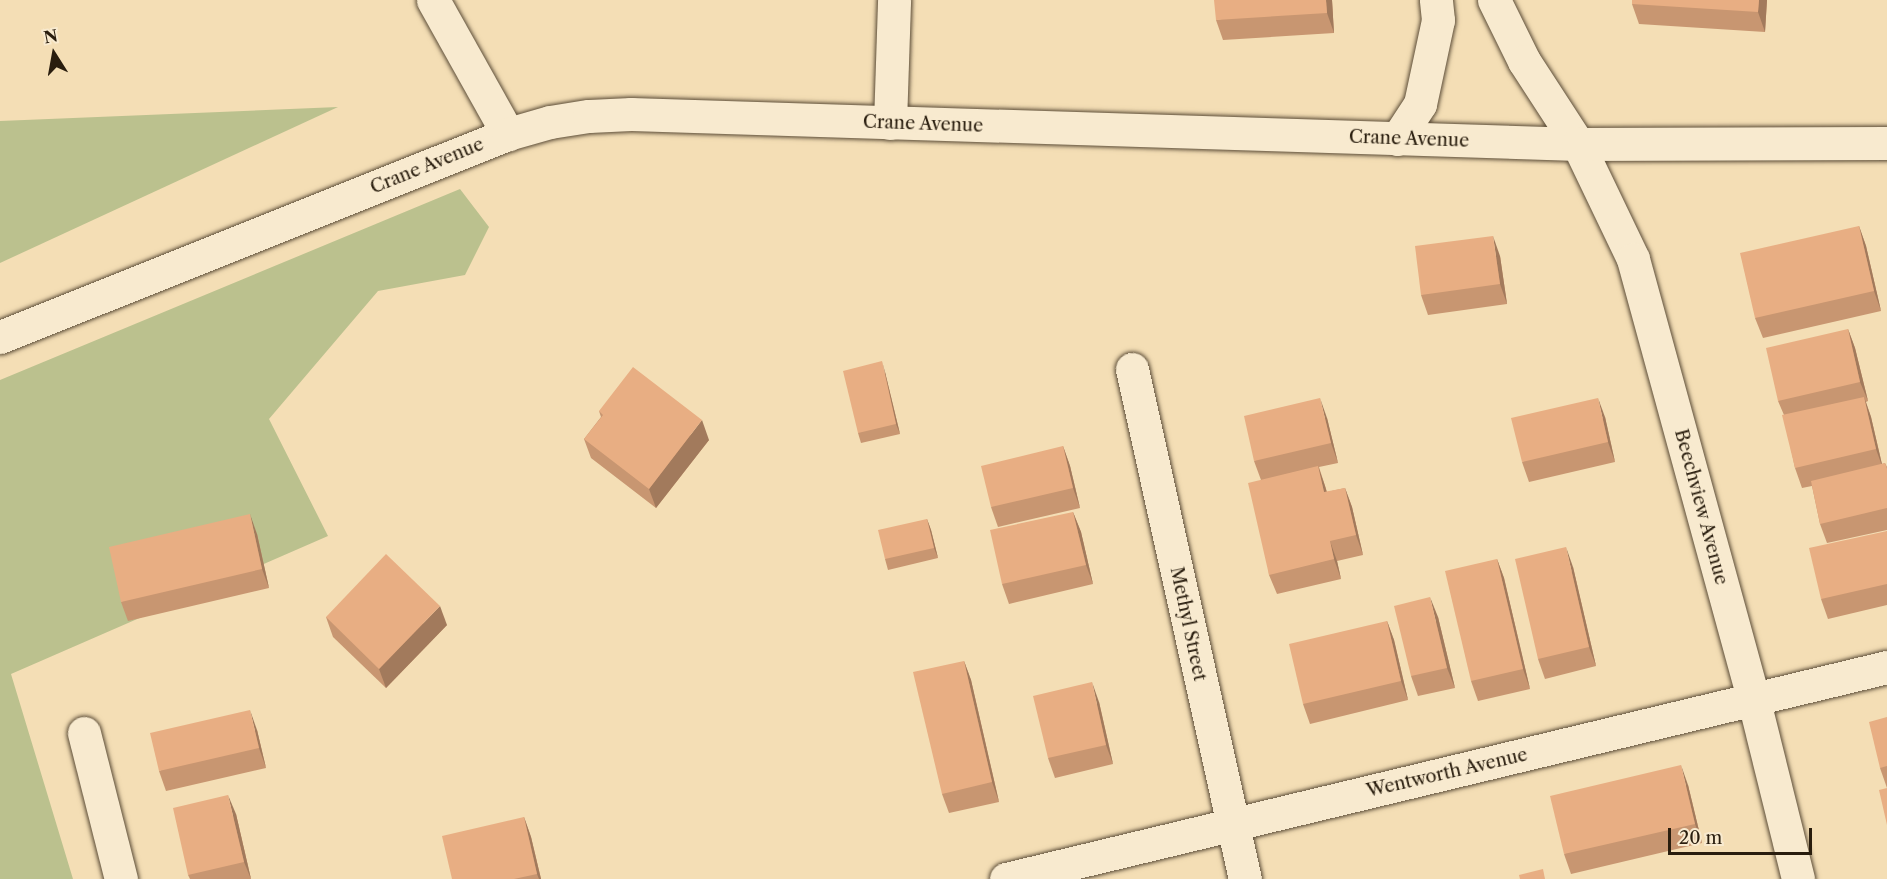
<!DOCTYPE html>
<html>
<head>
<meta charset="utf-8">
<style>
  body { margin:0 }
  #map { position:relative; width:1887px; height:879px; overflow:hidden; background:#f4deb5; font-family:"Libre Caslon Text",serif }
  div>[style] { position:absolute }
  .green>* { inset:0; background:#bbc18e }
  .roads { filter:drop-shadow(0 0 2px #5c4d38) drop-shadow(0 0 2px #5c4d38) }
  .minor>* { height:33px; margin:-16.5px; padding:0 16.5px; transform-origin:16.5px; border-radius:16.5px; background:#f8eacf }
  .wall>* { inset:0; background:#c89671 }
  .shaded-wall>* { inset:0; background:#a27a5c }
  .building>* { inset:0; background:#e8ae83 }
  span { translate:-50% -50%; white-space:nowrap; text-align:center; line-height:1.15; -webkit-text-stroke:5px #f8eacf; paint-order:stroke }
  .street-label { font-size:18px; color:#291d0e }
  .north { position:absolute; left:24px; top:24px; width:60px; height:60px; -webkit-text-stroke:4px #f8eacf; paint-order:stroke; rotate:349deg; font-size:16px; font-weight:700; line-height:24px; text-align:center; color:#291d0e }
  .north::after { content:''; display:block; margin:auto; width:21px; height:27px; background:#291d0e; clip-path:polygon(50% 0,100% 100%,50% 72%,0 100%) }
  .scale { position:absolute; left:1668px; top:828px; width:144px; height:27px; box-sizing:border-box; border:3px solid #291d0e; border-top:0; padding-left:8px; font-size:18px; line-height:21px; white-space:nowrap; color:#291d0e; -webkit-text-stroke:4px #f8eacf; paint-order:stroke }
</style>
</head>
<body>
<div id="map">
  <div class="green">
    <i style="clip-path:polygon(338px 107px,0 263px,0 121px)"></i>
    <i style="clip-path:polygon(460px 189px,489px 227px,465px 275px,378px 291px,269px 419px,328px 536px,11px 674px,73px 879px,0 879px,0 380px)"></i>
  </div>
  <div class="roads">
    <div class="minor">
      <i style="left:433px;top:0;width:154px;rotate:60.8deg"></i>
      <i style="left:1494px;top:0;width:68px;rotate:63.8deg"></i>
      <i style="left:1524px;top:61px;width:99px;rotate:57deg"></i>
      <i style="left:1578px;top:144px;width:127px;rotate:64.4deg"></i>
      <i style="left:1633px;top:259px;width:458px;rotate:74.7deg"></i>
      <i style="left:1754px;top:701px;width:183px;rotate:76.1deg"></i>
      <i style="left:890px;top:123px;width:123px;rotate:-88.1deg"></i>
      <i style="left:1397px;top:139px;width:42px;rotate:-56.7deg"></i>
      <i style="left:1420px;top:104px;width:86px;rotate:-77.9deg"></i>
      <i style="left:1438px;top:20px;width:20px;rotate:-96deg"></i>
      <i style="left:0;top:337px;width:547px;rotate:-21.78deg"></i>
      <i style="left:508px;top:134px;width:44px;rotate:-15.9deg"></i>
      <i style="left:550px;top:122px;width:39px;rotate:-9deg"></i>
      <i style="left:589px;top:116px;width:42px;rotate:-2.7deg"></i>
      <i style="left:631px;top:114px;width:947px;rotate:1.81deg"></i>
      <i style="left:1578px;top:144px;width:309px;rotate:-0.2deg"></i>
      <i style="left:1132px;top:369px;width:522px;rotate:77.51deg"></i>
      <i style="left:84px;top:733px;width:151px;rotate:75.8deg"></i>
      <i style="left:1006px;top:879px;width:906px;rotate:-13.53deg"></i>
    </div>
  </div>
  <div class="wall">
    <i style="clip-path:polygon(1332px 0,1334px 33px,1223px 40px,1216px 20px)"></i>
    <i style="clip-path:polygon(1767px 0,1765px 32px,1639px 24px,1632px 4px)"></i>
    <i style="clip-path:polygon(1859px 226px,1866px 246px,1881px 311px,1763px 338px,1755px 318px)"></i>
    <i style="clip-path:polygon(1500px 256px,1507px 304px,1428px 315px,1421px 295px)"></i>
    <i style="clip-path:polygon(1848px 329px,1855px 348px,1868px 401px,1866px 402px,1871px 417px,1882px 464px,1885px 463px,1887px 467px,1887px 530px,1827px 543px,1820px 524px,1812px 486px,1802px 488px,1795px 468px,1784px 415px,1778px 401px)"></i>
    <i style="clip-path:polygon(885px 372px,900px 434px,861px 443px,858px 433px)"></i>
    <i style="clip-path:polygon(599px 411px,709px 440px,656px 508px,591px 458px,584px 439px,601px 417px)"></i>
    <i style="clip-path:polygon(1605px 417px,1615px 462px,1529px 482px,1522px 462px)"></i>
    <i style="clip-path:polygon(1327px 418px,1338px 463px,1319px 467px,1327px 492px,1345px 488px,1352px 507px,1363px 555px,1337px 561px,1341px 579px,1277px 594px,1269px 575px,1261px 480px,1254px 461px)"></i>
    <i style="clip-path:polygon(1063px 446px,1070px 466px,1080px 508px,998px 527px,991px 507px)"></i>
    <i style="clip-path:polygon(1073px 512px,1081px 532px,1093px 584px,1009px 604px,1002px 584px)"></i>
    <i style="clip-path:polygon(927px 519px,931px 530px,938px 558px,888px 570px,885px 559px)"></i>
    <i style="clip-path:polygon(1887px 531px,1887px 605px,1828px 619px,1821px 599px)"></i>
    <i style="clip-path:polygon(257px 534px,269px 588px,128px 621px,121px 602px)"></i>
    <i style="clip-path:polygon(1497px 559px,1504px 578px,1530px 689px,1478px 701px,1471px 681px)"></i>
    <i style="clip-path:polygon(1573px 567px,1596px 666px,1545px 679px,1538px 659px)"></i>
    <i style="clip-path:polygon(326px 617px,447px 625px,386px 688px,333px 637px)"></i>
    <i style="clip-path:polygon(1438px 617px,1455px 688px,1418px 696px,1411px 676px)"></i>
    <i style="clip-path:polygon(1387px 621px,1394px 640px,1408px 700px,1310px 724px,1303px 704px)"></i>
    <i style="clip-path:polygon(964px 661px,971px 680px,999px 802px,949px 813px,942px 794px)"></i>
    <i style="clip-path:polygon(1099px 702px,1113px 764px,1055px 778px,1048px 758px)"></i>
    <i style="clip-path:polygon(1887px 717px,1887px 788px,1880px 768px)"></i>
    <i style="clip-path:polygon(257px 730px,266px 768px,166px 791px,159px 771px)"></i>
    <i style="clip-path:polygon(1688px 785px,1702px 843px,1571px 874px,1564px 854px)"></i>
    <i style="clip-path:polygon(236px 814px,251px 879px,190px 879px,188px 875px)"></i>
    <i style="clip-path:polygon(524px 817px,531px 837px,541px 879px,452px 879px)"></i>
  </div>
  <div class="shaded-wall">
    <i style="clip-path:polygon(1326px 0,1332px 0,1334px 33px,1327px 13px)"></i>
    <i style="clip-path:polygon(1759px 0,1767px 0,1765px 32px,1758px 12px)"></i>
    <i style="clip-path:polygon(1859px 226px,1866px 246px,1881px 311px,1874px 291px)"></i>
    <i style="clip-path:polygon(1493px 236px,1500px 256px,1507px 304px,1500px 284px)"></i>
    <i style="clip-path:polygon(1848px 329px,1855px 348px,1868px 401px,1860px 382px)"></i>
    <i style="clip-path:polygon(882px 361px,885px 372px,900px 434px,896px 424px)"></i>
    <i style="clip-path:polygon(1864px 397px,1871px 417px,1883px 469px,1876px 449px)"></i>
    <i style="clip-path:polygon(1320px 398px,1327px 418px,1338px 463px,1331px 443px)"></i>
    <i style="clip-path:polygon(1598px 398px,1605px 417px,1615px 462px,1608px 442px)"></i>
    <i style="clip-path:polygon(702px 420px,709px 440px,656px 508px,649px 489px)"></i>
    <i style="clip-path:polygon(1063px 446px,1070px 466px,1080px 508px,1073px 488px)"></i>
    <i style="clip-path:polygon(1318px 466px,1325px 486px,1332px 512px,1324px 492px)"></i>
    <i style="clip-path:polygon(1345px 488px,1352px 507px,1363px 555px,1356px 535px)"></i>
    <i style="clip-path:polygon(1073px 512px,1081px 532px,1093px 584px,1086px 565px)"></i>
    <i style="clip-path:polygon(250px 514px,257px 534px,269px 588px,262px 569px)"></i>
    <i style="clip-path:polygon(927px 519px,931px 530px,938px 558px,934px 548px)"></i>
    <i style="clip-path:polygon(1330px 541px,1337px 561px,1341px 579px,1334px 559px)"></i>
    <i style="clip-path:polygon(1566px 547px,1573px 567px,1596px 666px,1589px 647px)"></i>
    <i style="clip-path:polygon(1497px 559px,1504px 578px,1530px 689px,1523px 669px)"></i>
    <i style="clip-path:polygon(1430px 597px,1438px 617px,1455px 688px,1447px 668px)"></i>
    <i style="clip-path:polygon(440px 606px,447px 625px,386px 688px,379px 669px)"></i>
    <i style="clip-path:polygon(1387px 621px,1394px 640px,1408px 700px,1401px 681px)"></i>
    <i style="clip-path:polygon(964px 661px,971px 680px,999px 802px,992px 782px)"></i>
    <i style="clip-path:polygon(1092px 682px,1099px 702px,1113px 764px,1106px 745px)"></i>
    <i style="clip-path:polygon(250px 710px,257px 730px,266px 768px,259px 748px)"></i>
    <i style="clip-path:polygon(1681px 765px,1688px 785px,1702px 843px,1695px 824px)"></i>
    <i style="clip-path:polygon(228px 795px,236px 814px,251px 879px,244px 862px)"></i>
    <i style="clip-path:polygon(524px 817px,531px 837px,541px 879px,539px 879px,537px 874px)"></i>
  </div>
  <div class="building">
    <i style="clip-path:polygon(1214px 0,1326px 0,1327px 13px,1216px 20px)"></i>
    <i style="clip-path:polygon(1632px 0,1759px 0,1758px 12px,1632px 4px)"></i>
    <i style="clip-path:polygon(1859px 226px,1874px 291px,1755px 318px,1740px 253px)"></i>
    <i style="clip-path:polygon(1493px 236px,1500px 284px,1421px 295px,1415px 246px)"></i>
    <i style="clip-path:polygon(1848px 329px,1860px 382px,1778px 401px,1766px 348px)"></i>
    <i style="clip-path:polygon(882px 361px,896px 424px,858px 433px,843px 371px)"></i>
    <i style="clip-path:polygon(633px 367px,702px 420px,649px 489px,584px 439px,603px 415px,599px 411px)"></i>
    <i style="clip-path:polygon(1864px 397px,1876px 449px,1795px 468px,1782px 415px)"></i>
    <i style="clip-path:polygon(1320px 398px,1331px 443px,1254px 461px,1244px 416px)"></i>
    <i style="clip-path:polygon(1598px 398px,1608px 442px,1522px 462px,1511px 418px)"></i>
    <i style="clip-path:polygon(1063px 446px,1073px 488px,991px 507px,981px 466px)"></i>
    <i style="clip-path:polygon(1885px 463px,1887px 469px,1887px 508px,1820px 524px,1811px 481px)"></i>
    <i style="clip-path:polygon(1318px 466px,1324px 492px,1345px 488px,1356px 535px,1330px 541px,1334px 559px,1269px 575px,1248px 483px)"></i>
    <i style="clip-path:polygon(1073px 512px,1086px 565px,1002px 584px,990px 530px)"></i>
    <i style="clip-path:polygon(250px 514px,262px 569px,121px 602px,109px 547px)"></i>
    <i style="clip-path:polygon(927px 519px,934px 548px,885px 559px,878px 530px)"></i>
    <i style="clip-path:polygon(1887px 531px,1887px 584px,1821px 599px,1809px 548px)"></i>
    <i style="clip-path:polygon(1566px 547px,1589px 647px,1538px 659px,1515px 559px)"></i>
    <i style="clip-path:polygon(386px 554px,440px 606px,379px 669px,326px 617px)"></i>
    <i style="clip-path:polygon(1497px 559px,1523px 669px,1471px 681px,1445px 571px)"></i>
    <i style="clip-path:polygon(1430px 597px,1447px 668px,1411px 676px,1394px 606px)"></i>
    <i style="clip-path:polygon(1387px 621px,1401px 681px,1303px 704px,1289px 644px)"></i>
    <i style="clip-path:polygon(964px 661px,992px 782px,942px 794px,913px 672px)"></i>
    <i style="clip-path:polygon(1092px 682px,1106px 745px,1048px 758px,1033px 696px)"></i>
    <i style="clip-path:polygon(250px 710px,259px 748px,159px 771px,150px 733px)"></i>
    <i style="clip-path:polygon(1887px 717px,1887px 766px,1880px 768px,1869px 722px)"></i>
    <i style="clip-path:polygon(1681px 765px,1695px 824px,1564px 854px,1550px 796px)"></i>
    <i style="clip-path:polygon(1887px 788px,1887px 825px,1879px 790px)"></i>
    <i style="clip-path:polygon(228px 795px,244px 862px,188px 875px,173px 808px)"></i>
    <i style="clip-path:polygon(524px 817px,537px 874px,514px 879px,452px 879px,442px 836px)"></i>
    <i style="clip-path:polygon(1543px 869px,1545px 879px,1520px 879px,1519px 875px)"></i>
  </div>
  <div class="street-label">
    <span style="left:923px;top:124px;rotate:2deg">Crane Avenue</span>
    <span style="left:1409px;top:139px;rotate:2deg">Crane Avenue</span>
    <span style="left:427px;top:166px;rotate:-22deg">Crane Avenue</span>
    <span style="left:1701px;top:507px;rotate:75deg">Beechview Avenue</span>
    <span style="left:1188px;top:624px;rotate:78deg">Methyl Street</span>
    <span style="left:1447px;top:773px;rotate:-13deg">Wentworth Avenue</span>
  </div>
  <div class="north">N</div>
  <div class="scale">20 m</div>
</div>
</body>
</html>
